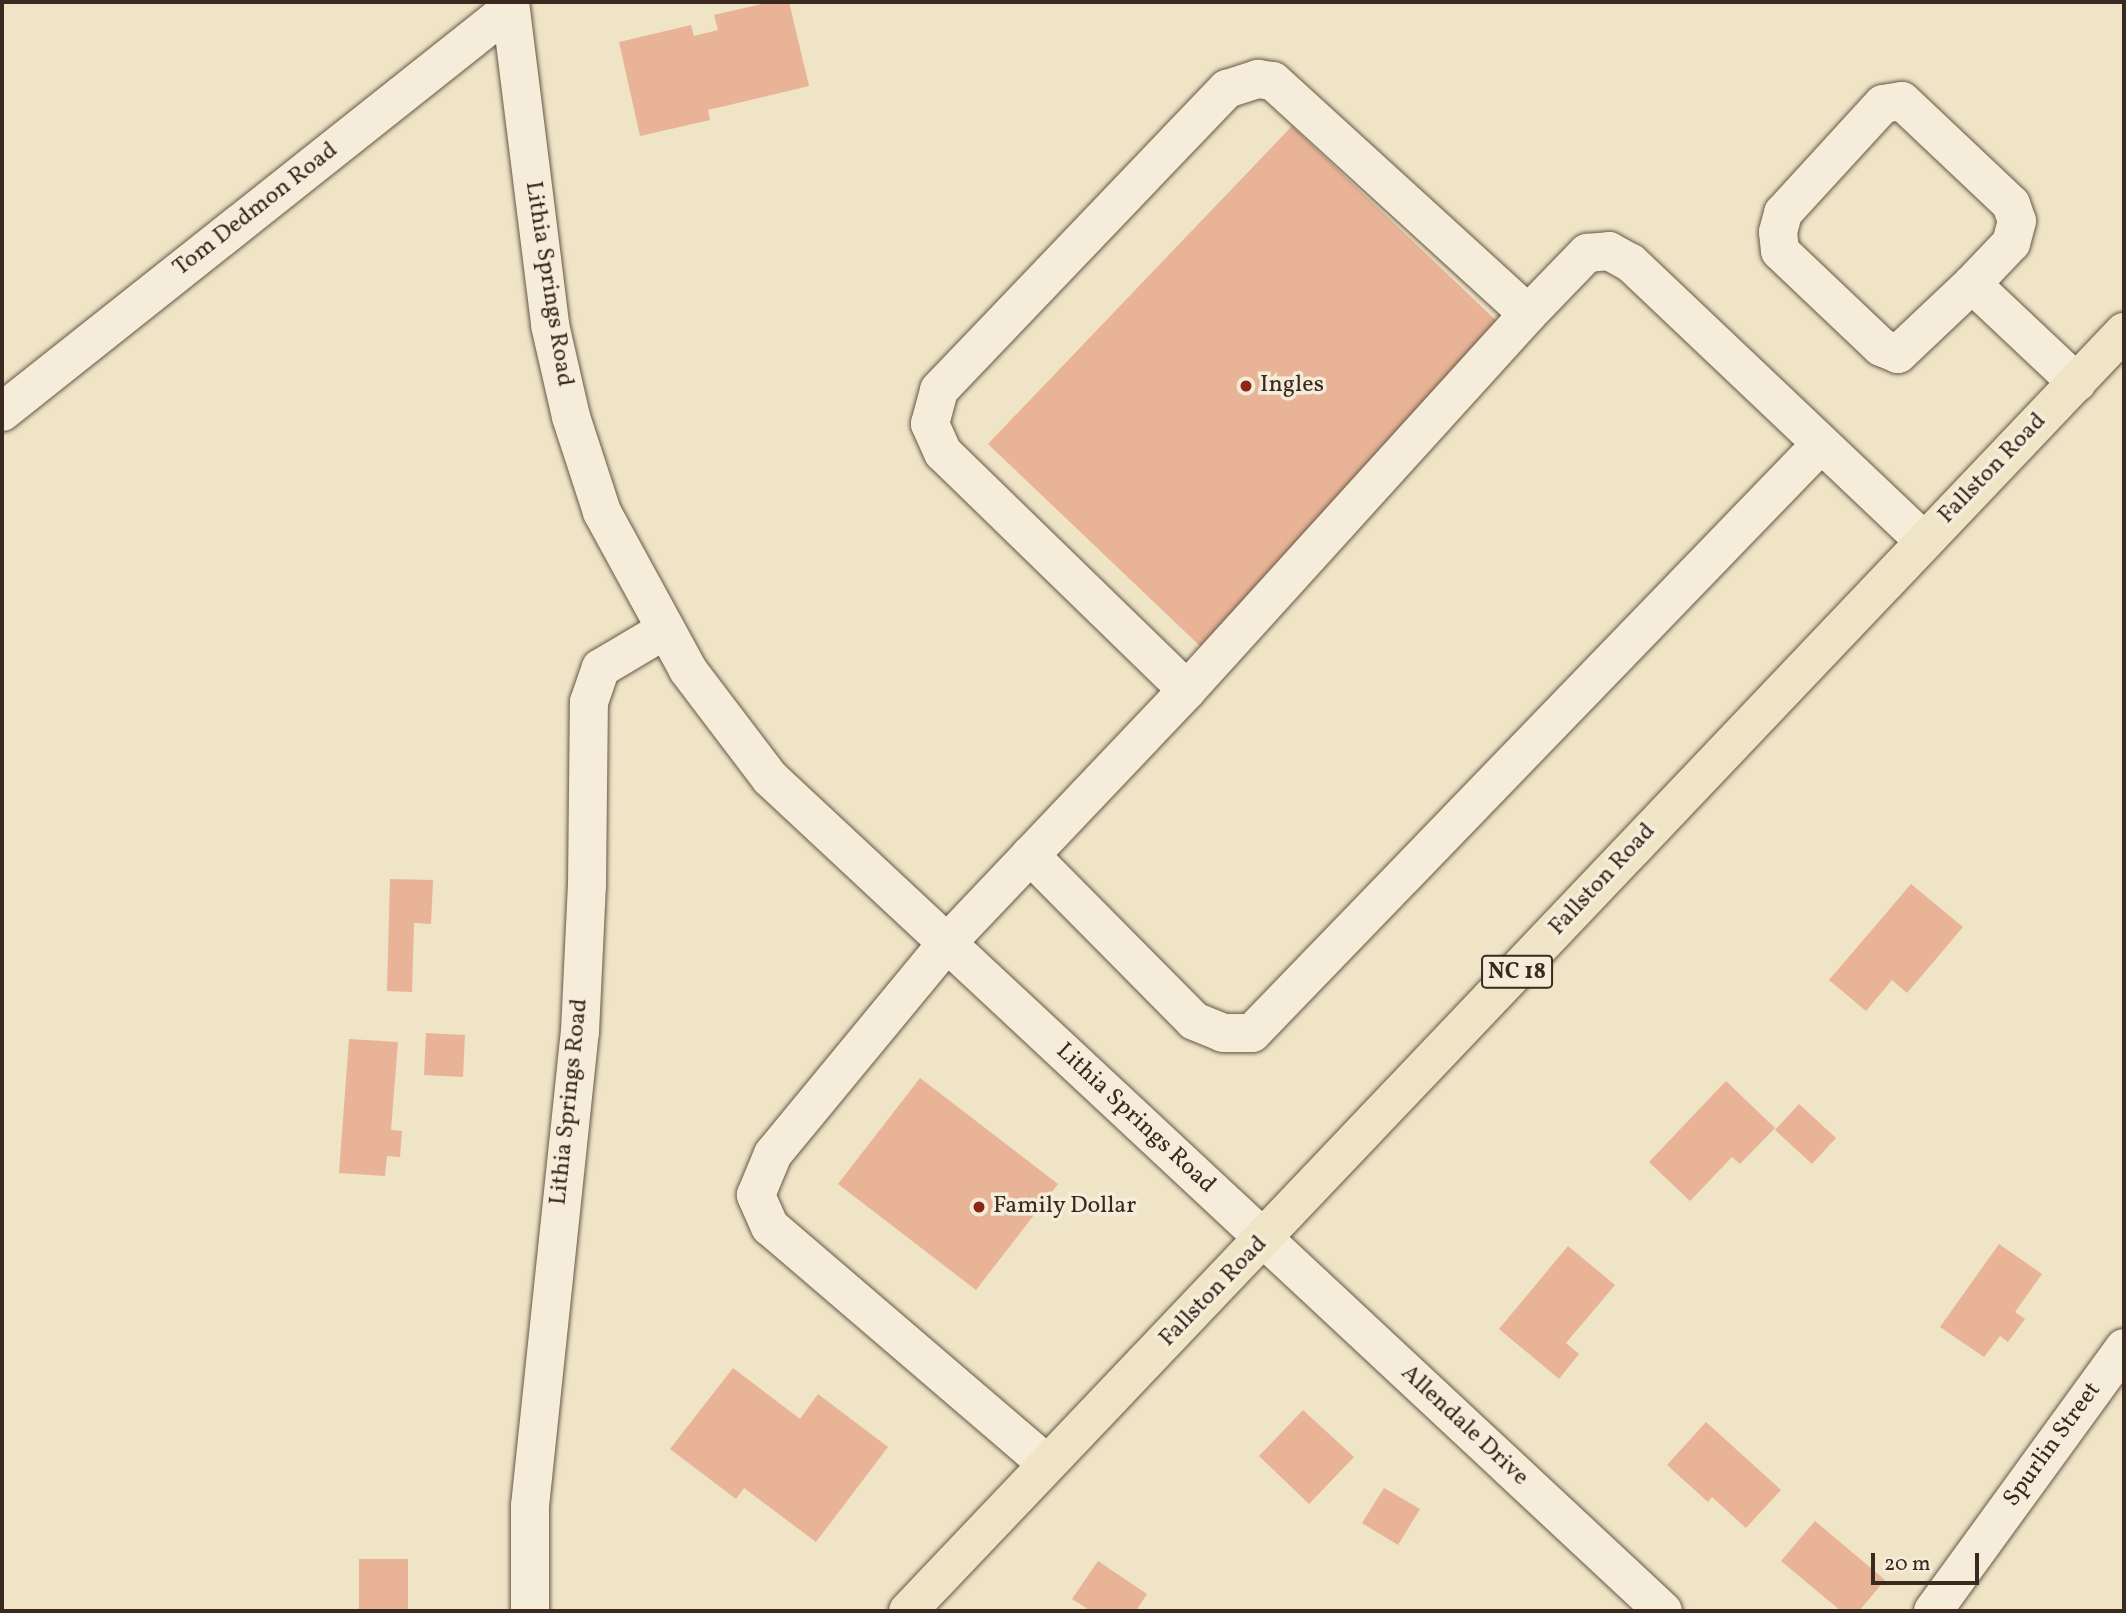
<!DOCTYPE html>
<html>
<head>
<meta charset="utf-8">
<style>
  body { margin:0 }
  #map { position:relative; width:2126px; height:1613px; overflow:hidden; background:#efe4c5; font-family:Vollkorn,serif }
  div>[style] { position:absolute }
  .building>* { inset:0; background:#e8b396 }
  .roads { filter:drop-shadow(0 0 2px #665848) drop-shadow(0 0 2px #665848) }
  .minor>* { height:38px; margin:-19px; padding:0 19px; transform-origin:19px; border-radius:19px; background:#f5edd9 }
  .major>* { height:38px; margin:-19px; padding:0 19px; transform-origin:19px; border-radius:19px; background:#efe4c5 }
  .dots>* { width:19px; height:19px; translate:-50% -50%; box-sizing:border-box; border:4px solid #f5edd9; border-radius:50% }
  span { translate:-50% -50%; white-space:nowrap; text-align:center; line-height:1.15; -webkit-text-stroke:7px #f5edd9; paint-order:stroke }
  .shield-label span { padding:2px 5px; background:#f5edd9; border:2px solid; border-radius:5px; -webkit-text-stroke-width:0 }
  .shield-label { font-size:23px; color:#39291e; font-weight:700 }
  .street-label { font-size:24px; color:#39291e }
  .poi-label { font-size:24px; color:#39291e }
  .left { translate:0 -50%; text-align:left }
  .frame { position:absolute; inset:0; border:4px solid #39291e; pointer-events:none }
  .scale { position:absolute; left:1871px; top:1553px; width:108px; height:32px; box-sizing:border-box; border:4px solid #39291e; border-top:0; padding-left:9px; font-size:21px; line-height:24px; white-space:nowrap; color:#39291e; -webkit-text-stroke:5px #f5edd9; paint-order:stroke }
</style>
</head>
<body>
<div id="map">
  <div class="building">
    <i style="clip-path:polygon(771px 2px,789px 2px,809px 86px,708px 110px,710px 120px,640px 136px,619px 42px,691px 25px,694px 36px,718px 30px,714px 15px)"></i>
    <i style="clip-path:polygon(1292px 126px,1505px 329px,1200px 646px,988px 444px)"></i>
    <i style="clip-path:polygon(390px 879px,433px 880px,431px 924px,414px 923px,412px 992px,387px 991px)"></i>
    <i style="clip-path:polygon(1911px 884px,1963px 927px,1907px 993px,1892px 980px,1866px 1011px,1829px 980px)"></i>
    <i style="clip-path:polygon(426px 1033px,465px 1035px,463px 1077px,424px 1075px)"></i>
    <i style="clip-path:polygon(349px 1039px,398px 1042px,391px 1130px,402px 1131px,400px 1157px,387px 1156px,385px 1176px,339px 1173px)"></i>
    <i style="clip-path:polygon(920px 1078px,1058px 1184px,976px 1290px,838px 1184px)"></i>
    <i style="clip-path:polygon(1726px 1081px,1775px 1128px,1740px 1164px,1732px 1157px,1690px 1201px,1649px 1162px)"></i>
    <i style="clip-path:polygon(1799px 1104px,1836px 1138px,1812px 1164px,1775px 1130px)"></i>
    <i style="clip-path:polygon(1999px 1244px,2042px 1274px,2015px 1312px,2025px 1319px,2008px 1342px,2000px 1336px,1984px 1357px,1940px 1327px)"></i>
    <i style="clip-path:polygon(1568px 1246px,1615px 1285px,1566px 1343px,1579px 1354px,1559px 1379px,1499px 1329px)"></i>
    <i style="clip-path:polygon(733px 1368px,800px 1419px,818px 1394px,888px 1447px,816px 1542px,744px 1488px,736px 1499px,670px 1449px)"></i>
    <i style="clip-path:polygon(1303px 1410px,1354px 1457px,1309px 1504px,1259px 1456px)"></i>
    <i style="clip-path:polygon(1706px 1422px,1781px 1490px,1746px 1528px,1712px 1497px,1708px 1502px,1667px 1465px)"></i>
    <i style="clip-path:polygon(1384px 1488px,1420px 1509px,1398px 1545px,1362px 1523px)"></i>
    <i style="clip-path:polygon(1815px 1521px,1885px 1580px,1859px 1611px,1841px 1611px,1781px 1561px)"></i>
    <i style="clip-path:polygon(359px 1559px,408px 1559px,408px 1611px,359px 1611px)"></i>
    <i style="clip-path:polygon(1098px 1561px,1147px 1594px,1136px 1611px,1091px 1611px,1072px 1599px)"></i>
  </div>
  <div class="roads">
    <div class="minor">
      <i style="left:510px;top:2px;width:325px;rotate:82.9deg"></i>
      <i style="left:550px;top:325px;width:94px;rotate:77.1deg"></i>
      <i style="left:571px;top:417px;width:100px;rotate:71.9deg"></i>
      <i style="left:602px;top:512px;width:180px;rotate:61.4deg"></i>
      <i style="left:688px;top:670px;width:136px;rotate:52.8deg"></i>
      <i style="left:770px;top:778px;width:1221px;rotate:43.01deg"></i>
      <i style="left:1972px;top:284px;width:102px;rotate:136.6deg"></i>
      <i style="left:1898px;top:354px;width:18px;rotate:-158deg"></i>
      <i style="left:1881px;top:347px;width:139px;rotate:-136.5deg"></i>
      <i style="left:1780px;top:251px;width:19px;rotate:-96deg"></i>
      <i style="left:1778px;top:232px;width:20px;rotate:-75deg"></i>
      <i style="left:1783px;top:213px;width:148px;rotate:-47.5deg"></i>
      <i style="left:1883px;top:104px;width:19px;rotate:-9deg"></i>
      <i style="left:1902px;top:101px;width:150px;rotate:43.4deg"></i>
      <i style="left:2011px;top:204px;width:18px;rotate:71deg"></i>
      <i style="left:2017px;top:221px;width:23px;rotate:105deg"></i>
      <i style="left:2011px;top:243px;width:57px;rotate:133.6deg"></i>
      <i style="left:1972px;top:284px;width:144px;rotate:43.3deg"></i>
      <i style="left:2px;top:412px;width:648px;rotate:-38.43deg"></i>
      <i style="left:1187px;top:690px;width:340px;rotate:-135.8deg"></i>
      <i style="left:943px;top:453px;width:32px;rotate:-114deg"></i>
      <i style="left:930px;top:424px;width:35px;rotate:-75deg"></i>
      <i style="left:939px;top:390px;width:417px;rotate:-46.3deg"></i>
      <i style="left:1227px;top:89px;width:33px;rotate:-18deg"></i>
      <i style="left:1258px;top:79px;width:15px;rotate:8deg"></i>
      <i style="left:1273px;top:81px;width:345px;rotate:42.4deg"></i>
      <i style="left:1030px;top:855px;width:233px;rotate:45.3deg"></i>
      <i style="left:1194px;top:1021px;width:31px;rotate:22deg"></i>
      <i style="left:1223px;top:1033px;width:29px"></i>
      <i style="left:1252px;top:1033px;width:819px;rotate:-45.99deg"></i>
      <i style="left:1047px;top:1464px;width:365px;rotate:-139.4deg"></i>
      <i style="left:770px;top:1227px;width:35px;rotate:-114deg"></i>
      <i style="left:756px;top:1195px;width:44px;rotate:-67.5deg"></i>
      <i style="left:773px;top:1154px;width:273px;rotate:-50.5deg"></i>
      <i style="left:947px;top:943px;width:349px;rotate:-46.5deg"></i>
      <i style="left:1187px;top:690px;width:508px;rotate:-47.79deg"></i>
      <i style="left:1528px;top:314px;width:85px;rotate:-46deg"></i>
      <i style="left:1587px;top:253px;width:22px;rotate:-5deg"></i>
      <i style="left:1609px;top:251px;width:25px;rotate:29deg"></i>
      <i style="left:1631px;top:263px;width:402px;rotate:43.5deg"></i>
      <i style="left:530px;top:1611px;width:105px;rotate:-90deg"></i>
      <i style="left:530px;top:1506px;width:477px;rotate:-84deg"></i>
      <i style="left:580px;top:1032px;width:146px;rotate:-87.3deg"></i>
      <i style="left:587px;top:886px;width:184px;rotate:-89.4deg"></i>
      <i style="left:589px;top:702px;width:36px;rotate:-71deg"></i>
      <i style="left:601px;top:668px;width:74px;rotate:-30.7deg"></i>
      <i style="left:1933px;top:1611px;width:325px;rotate:-54deg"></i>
    </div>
    <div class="major">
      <i style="left:908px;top:1611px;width:1765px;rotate:-46.45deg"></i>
    </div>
  </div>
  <div class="dots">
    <i style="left:1246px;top:386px;background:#8f2418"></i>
    <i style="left:979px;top:1207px;background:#8f2418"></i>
  </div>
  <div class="shield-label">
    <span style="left:1517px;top:972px">NC 18</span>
  </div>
  <div class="street-label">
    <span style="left:256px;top:210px;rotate:-38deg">Tom Dedmon Road</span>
    <span style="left:548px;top:284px;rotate:81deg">Lithia Springs Road</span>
    <span style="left:1993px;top:469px;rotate:-46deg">Fallston Road</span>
    <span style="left:1603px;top:880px;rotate:-47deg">Fallston Road</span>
    <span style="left:570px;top:1102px;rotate:-84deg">Lithia Springs Road</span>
    <span style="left:1135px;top:1119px;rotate:43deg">Lithia Springs Road</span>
    <span style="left:1214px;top:1292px;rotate:-46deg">Fallston Road</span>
    <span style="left:1464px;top:1426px;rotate:43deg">Allendale Drive</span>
    <span style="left:2053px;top:1445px;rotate:-54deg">Spurlin Street</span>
  </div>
  <div class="poi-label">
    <span class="left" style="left:1260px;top:386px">Ingles</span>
    <span class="left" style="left:993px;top:1207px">Family Dollar</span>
  </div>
  <div class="frame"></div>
  <div class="scale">20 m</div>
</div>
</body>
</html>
